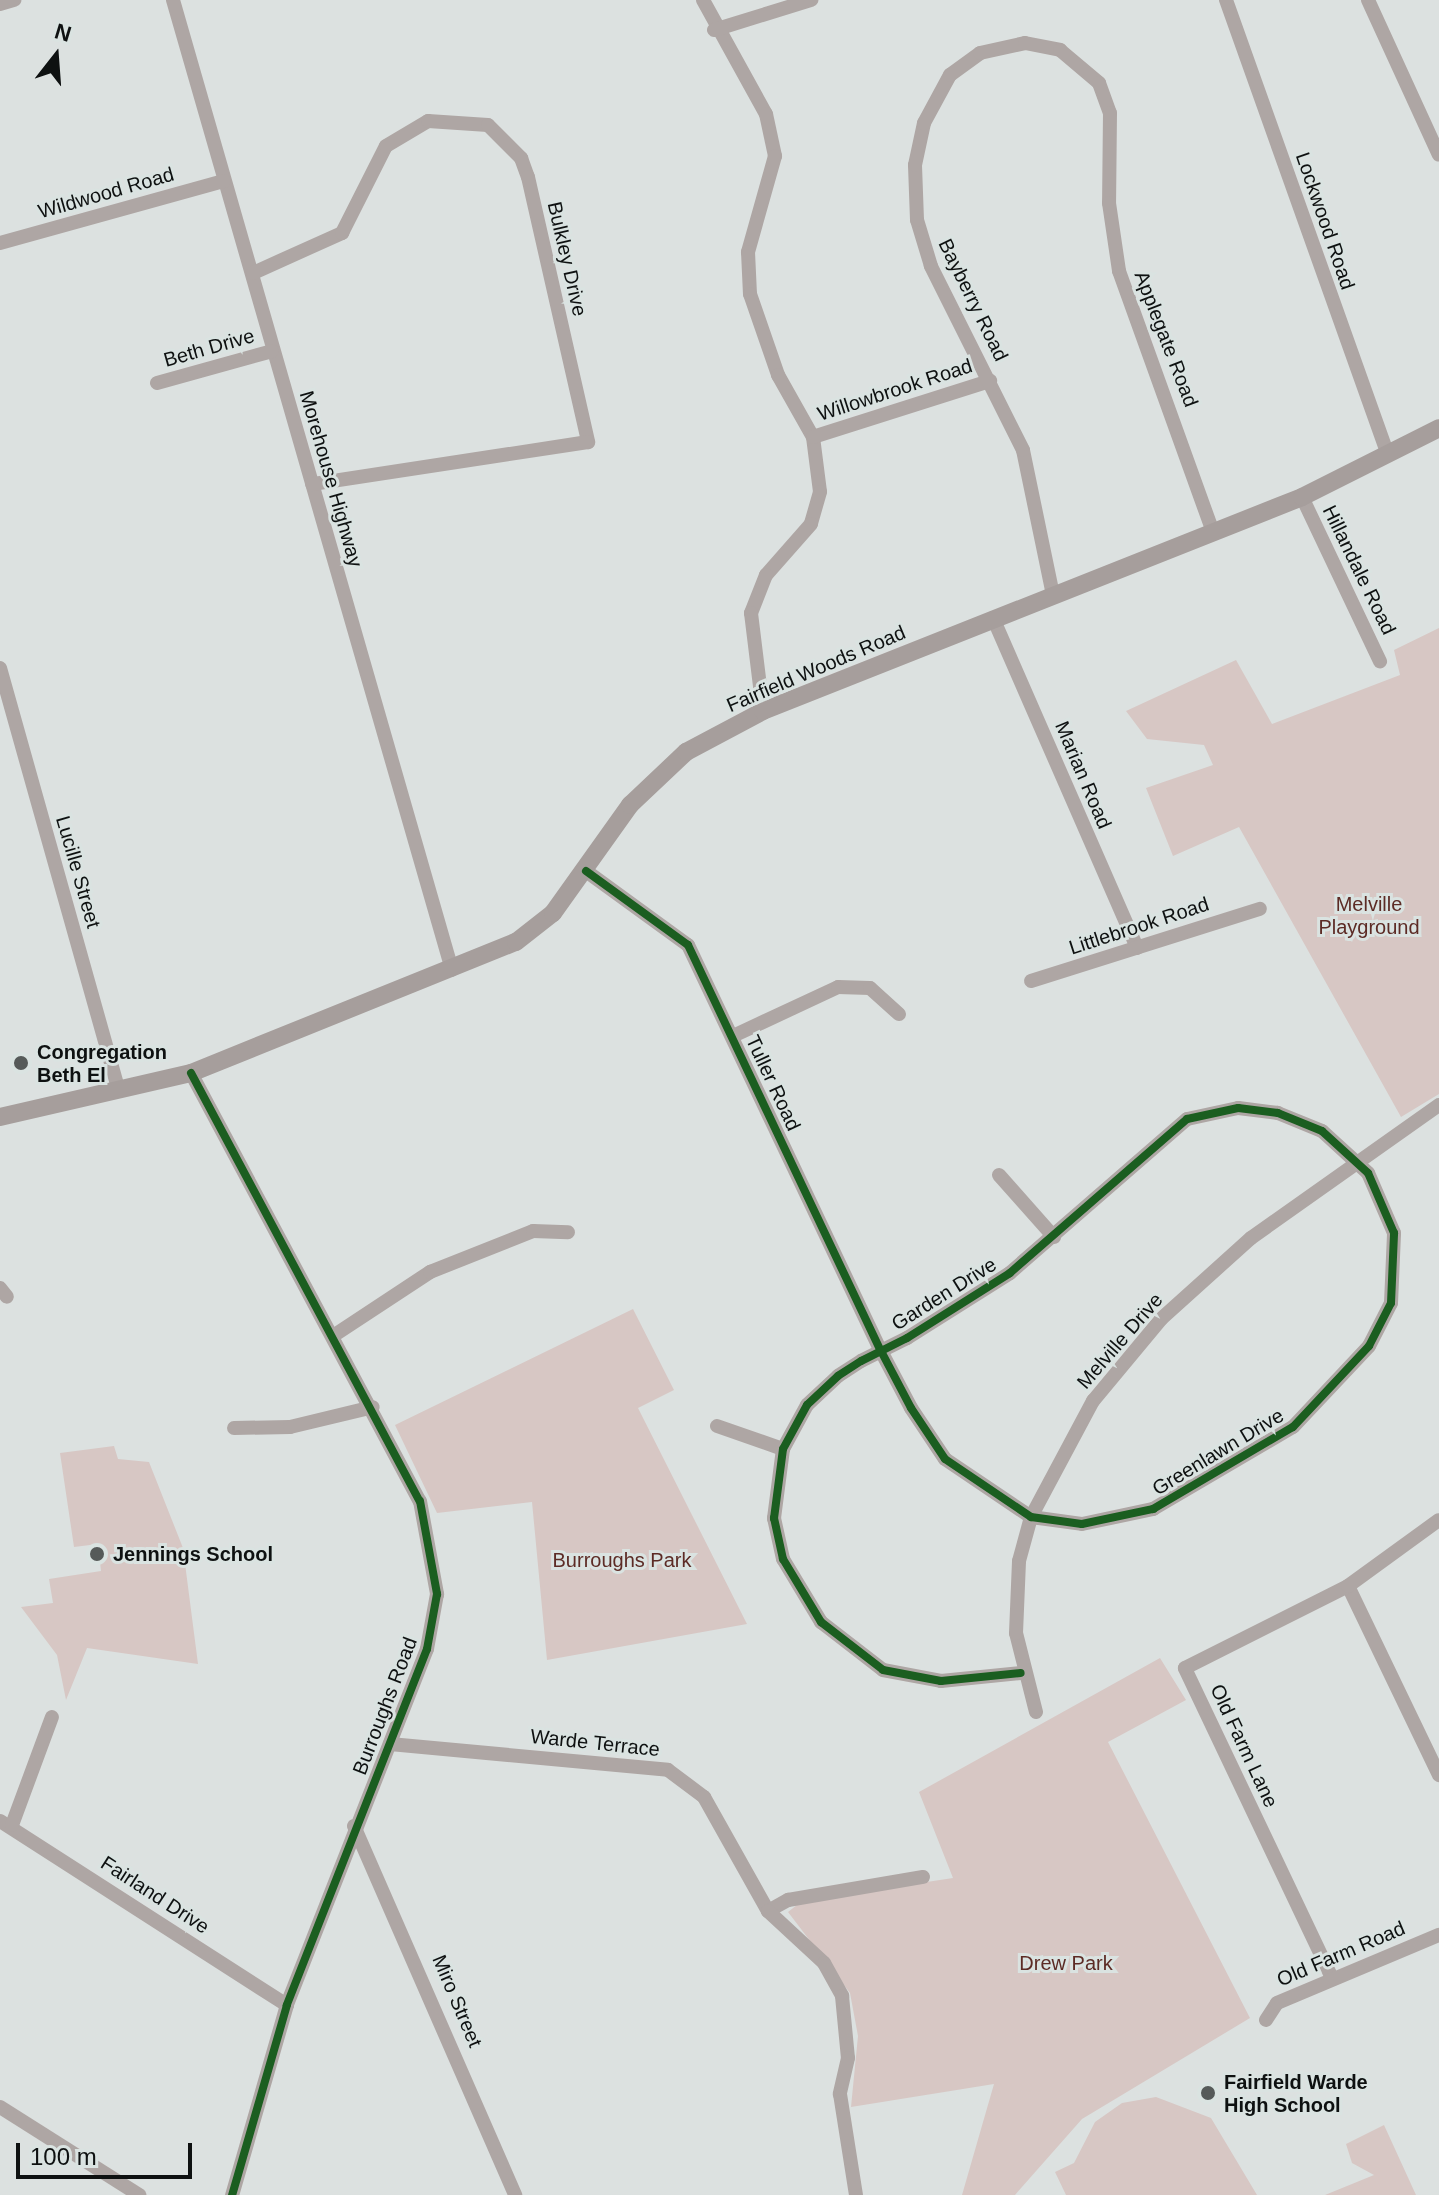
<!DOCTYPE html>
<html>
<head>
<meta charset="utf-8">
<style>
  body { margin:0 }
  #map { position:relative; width:1439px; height:2195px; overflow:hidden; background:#dce1e0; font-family:Helvetica,sans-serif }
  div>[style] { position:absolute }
  .green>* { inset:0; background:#d7c7c4 }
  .minor>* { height:14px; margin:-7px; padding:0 7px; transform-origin:7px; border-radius:7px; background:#aea6a4 }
  .major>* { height:18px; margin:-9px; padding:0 9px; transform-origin:9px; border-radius:9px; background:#a69e9c }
  .cycleway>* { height:8px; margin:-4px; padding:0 4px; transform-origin:4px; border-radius:4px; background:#1b5e20 }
  .dots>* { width:22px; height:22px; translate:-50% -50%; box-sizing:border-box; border:4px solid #dae3e1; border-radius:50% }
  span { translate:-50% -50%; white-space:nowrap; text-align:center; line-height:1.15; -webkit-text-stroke:6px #dae3e1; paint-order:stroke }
  .street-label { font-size:20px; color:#0e1111 }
  .park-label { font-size:20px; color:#5c2b25 }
  .poi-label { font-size:20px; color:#0e1111; font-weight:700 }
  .left { translate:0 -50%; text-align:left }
  .north { position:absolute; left:16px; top:16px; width:80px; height:80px; -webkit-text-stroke:6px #dae3e1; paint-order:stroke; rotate:17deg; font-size:22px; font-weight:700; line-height:32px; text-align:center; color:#0e1111 }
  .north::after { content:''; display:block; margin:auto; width:28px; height:36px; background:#0e1111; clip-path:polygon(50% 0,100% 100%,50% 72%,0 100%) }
  .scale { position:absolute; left:16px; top:2143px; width:176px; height:36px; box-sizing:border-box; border:4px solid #0e1111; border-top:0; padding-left:10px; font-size:24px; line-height:28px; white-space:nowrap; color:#0e1111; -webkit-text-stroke:6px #dae3e1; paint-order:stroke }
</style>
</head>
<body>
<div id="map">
  <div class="green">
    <i style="clip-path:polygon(1439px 628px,1439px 1094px,1401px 1117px,1239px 827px,1173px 856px,1146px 788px,1213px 765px,1204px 745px,1147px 739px,1126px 711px,1236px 660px,1272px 724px,1400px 675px,1394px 650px)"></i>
    <i style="clip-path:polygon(633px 1309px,674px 1390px,638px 1408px,747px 1624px,547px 1660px,532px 1502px,437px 1513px,395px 1425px)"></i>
    <i style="clip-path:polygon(114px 1446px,118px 1459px,149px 1462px,183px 1548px,198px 1664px,87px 1648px,66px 1700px,57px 1655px,21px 1607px,53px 1603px,49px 1579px,101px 1571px,98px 1544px,74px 1547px,60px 1453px)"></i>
    <i style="clip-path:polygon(1160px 1658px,1186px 1700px,1108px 1742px,1250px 2018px,1082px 2119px,1015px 2195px,962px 2195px,994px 2084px,851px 2107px,858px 2036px,850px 1993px,788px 1912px,802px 1901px,953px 1878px,919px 1792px)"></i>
    <i style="clip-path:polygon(1156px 2097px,1211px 2118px,1257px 2195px,1066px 2195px,1055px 2172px,1074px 2163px,1095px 2122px,1122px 2103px)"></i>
    <i style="clip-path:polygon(1384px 2125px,1416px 2195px,1325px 2195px,1374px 2175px,1352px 2163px,1346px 2144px)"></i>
  </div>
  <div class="minor">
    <i style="left:173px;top:0;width:1009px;rotate:73.95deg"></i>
    <i style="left:703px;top:0;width:130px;rotate:61.1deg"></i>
    <i style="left:766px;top:114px;width:43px;rotate:77.9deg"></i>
    <i style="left:775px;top:156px;width:100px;rotate:105.7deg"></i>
    <i style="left:748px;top:252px;width:42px;rotate:87.3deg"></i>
    <i style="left:750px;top:294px;width:86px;rotate:70.9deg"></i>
    <i style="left:778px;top:375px;width:71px;rotate:60.6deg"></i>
    <i style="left:813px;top:437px;width:55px;rotate:82.7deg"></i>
    <i style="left:820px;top:492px;width:33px;rotate:106deg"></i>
    <i style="left:811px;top:524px;width:68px;rotate:131.4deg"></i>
    <i style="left:766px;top:575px;width:41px;rotate:111.5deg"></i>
    <i style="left:751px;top:613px;width:99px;rotate:83deg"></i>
    <i style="left:1226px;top:0;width:482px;rotate:70.4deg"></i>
    <i style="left:1368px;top:0;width:170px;rotate:65.4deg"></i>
    <i style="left:0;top:4px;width:15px;rotate:-16deg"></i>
    <i style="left:714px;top:30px;width:102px;rotate:-17.2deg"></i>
    <i style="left:0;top:243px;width:232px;rotate:-15.5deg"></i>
    <i style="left:253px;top:273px;width:98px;rotate:-24.2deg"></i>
    <i style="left:342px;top:233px;width:97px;rotate:-63.2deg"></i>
    <i style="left:386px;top:146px;width:49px;rotate:-30.8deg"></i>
    <i style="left:428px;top:121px;width:60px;rotate:3.8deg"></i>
    <i style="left:488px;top:125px;width:47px;rotate:45deg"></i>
    <i style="left:521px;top:158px;width:20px;rotate:70deg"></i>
    <i style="left:528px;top:177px;width:272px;rotate:77.2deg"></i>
    <i style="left:588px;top:442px;width:279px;rotate:171.3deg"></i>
    <i style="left:157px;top:383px;width:119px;rotate:-15.5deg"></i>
    <i style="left:813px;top:437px;width:186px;rotate:-17.6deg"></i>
    <i style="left:1302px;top:497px;width:182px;rotate:64.6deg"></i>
    <i style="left:1053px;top:595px;width:148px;rotate:-101.7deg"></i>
    <i style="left:1023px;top:450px;width:206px;rotate:-116.6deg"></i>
    <i style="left:931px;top:266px;width:48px;rotate:-106.9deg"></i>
    <i style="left:917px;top:220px;width:55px;rotate:-92.1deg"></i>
    <i style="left:915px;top:165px;width:43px;rotate:-77.9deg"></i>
    <i style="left:924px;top:123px;width:55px;rotate:-61.6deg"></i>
    <i style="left:950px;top:75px;width:37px;rotate:-36deg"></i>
    <i style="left:980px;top:53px;width:46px;rotate:-12.5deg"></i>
    <i style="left:1025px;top:43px;width:36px;rotate:11deg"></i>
    <i style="left:1060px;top:50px;width:51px;rotate:40.2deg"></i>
    <i style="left:1099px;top:83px;width:32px;rotate:70deg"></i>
    <i style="left:1110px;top:113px;width:90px;rotate:90.6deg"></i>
    <i style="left:1109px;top:203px;width:69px;rotate:81.6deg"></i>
    <i style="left:1119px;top:271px;width:275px;rotate:70.2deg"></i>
    <i style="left:993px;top:618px;width:360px;rotate:66.4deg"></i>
    <i style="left:0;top:668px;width:435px;rotate:74.3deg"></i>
    <i style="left:586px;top:871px;width:126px;rotate:36deg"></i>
    <i style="left:688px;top:945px;width:450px;rotate:64.6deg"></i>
    <i style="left:881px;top:1351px;width:64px;rotate:62.2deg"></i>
    <i style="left:911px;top:1408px;width:61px;rotate:56.3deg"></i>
    <i style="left:945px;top:1459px;width:104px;rotate:34deg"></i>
    <i style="left:1031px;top:1517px;width:51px;rotate:7.8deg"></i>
    <i style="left:1082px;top:1524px;width:73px;rotate:-11.9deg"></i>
    <i style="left:1153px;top:1509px;width:162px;rotate:-30.4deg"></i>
    <i style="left:1293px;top:1427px;width:111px;rotate:-46.8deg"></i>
    <i style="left:1369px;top:1346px;width:48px;rotate:-62.9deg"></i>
    <i style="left:1391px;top:1303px;width:70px;rotate:-87.5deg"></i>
    <i style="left:1394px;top:1233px;width:65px;rotate:-113.4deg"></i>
    <i style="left:1368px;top:1173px;width:62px;rotate:-137.6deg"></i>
    <i style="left:1322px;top:1131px;width:48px;rotate:-157.8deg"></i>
    <i style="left:1278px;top:1113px;width:40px;rotate:-172.9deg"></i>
    <i style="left:1238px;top:1108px;width:52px;rotate:167.8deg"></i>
    <i style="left:1187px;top:1119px;width:235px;rotate:139deg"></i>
    <i style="left:1010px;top:1273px;width:122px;rotate:147.7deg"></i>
    <i style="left:907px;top:1338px;width:51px;rotate:153.4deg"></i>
    <i style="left:861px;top:1361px;width:27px;rotate:147deg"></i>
    <i style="left:838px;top:1376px;width:42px;rotate:136.9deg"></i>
    <i style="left:807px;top:1405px;width:50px;rotate:118.6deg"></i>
    <i style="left:783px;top:1449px;width:70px;rotate:97.4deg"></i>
    <i style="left:774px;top:1518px;width:42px;rotate:77.6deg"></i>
    <i style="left:783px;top:1559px;width:74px;rotate:58.9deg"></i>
    <i style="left:821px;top:1622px;width:78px;rotate:37.7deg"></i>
    <i style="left:883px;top:1670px;width:59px;rotate:10.7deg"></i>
    <i style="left:941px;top:1681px;width:80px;rotate:-5.7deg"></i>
    <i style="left:1031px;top:981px;width:240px;rotate:-17.5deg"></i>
    <i style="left:733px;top:1036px;width:116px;rotate:-25deg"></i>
    <i style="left:838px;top:987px;width:32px;rotate:2deg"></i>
    <i style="left:870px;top:988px;width:39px;rotate:42deg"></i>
    <i style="left:191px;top:1073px;width:485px;rotate:61.9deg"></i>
    <i style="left:420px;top:1501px;width:95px;rotate:79.6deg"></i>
    <i style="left:437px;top:1594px;width:56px;rotate:100.3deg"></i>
    <i style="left:427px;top:1649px;width:383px;rotate:111.5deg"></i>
    <i style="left:287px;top:2005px;width:198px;rotate:106.1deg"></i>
    <i style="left:999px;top:1175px;width:83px;rotate:48.4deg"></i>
    <i style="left:0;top:1288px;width:11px;rotate:52deg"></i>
    <i style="left:336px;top:1334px;width:113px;rotate:-33.4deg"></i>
    <i style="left:430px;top:1272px;width:111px;rotate:-21.7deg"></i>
    <i style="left:533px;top:1231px;width:35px;rotate:2deg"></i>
    <i style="left:717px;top:1426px;width:70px;rotate:19.2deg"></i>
    <i style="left:234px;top:1428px;width:56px;rotate:-1deg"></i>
    <i style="left:290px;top:1427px;width:85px;rotate:-13.5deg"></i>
    <i style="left:1348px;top:1586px;width:210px;rotate:64.3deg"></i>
    <i style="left:1036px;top:1712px;width:81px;rotate:-104.2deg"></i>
    <i style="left:1016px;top:1633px;width:72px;rotate:-87.6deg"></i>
    <i style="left:1019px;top:1561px;width:46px;rotate:-74.7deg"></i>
    <i style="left:1031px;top:1517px;width:132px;rotate:-61.9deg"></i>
    <i style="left:1093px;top:1401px;width:107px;rotate:-50.3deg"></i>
    <i style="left:1161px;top:1319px;width:121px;rotate:-42deg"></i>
    <i style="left:1251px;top:1238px;width:230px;rotate:-35.3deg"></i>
    <i style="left:390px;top:1744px;width:279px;rotate:5.3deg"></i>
    <i style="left:668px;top:1770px;width:45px;rotate:36.9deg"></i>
    <i style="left:704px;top:1797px;width:131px;rotate:60.7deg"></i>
    <i style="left:768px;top:1911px;width:23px;rotate:-29deg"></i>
    <i style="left:788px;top:1900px;width:137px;rotate:-9.7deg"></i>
    <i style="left:0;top:1821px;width:341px;rotate:32.7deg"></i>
    <i style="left:12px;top:1825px;width:115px;rotate:-69.7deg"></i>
    <i style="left:354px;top:1826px;width:403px;rotate:66.4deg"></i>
    <i style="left:768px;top:1911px;width:76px;rotate:42.9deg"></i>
    <i style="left:824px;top:1963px;width:38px;rotate:61deg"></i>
    <i style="left:842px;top:1996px;width:62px;rotate:84.5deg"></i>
    <i style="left:848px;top:2058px;width:37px;rotate:103deg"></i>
    <i style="left:840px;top:2094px;width:102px;rotate:81deg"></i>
    <i style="left:1332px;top:1978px;width:343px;rotate:-115.4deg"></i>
    <i style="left:1185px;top:1668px;width:182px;rotate:-26.7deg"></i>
    <i style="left:1348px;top:1586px;width:112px;rotate:-36deg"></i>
    <i style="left:1266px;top:2020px;width:20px;rotate:-57deg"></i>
    <i style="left:1277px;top:2003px;width:176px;rotate:-22.8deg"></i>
    <i style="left:0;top:2107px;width:165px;rotate:32.3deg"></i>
  </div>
  <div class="major">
    <i style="left:0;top:1117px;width:196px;rotate:-13deg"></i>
    <i style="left:191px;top:1073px;width:350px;rotate:-22deg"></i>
    <i style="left:516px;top:942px;width:47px;rotate:-38.1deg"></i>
    <i style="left:553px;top:913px;width:133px;rotate:-54.5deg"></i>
    <i style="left:630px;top:805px;width:77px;rotate:-43.4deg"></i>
    <i style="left:686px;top:752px;width:87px;rotate:-28deg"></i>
    <i style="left:763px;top:711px;width:580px;rotate:-21.65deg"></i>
    <i style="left:1302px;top:497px;width:153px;rotate:-26.7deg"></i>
  </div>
  <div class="cycleway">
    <i style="left:586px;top:871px;width:126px;rotate:36deg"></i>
    <i style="left:688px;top:945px;width:450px;rotate:64.6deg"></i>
    <i style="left:881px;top:1351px;width:64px;rotate:62.2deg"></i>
    <i style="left:911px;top:1408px;width:61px;rotate:56.3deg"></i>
    <i style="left:945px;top:1459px;width:104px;rotate:34deg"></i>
    <i style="left:1031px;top:1517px;width:51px;rotate:7.8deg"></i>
    <i style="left:1082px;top:1524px;width:73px;rotate:-11.9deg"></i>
    <i style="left:1153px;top:1509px;width:162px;rotate:-30.4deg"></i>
    <i style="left:1293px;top:1427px;width:111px;rotate:-46.8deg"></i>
    <i style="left:1369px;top:1346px;width:48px;rotate:-62.9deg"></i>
    <i style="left:1391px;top:1303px;width:70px;rotate:-87.5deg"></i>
    <i style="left:1394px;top:1233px;width:65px;rotate:-113.4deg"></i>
    <i style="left:1368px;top:1173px;width:62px;rotate:-137.6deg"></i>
    <i style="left:1322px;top:1131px;width:48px;rotate:-157.8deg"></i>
    <i style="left:1278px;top:1113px;width:40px;rotate:-172.9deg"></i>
    <i style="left:1238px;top:1108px;width:52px;rotate:167.8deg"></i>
    <i style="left:1187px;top:1119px;width:235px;rotate:139deg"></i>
    <i style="left:1010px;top:1273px;width:122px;rotate:147.7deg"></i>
    <i style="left:907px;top:1338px;width:51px;rotate:153.4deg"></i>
    <i style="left:861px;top:1361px;width:27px;rotate:147deg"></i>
    <i style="left:838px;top:1376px;width:42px;rotate:136.9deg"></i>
    <i style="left:807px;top:1405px;width:50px;rotate:118.6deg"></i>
    <i style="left:783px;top:1449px;width:70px;rotate:97.4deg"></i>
    <i style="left:774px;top:1518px;width:42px;rotate:77.6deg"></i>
    <i style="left:783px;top:1559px;width:74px;rotate:58.9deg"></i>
    <i style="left:821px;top:1622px;width:78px;rotate:37.7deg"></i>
    <i style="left:883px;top:1670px;width:59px;rotate:10.7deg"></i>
    <i style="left:941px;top:1681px;width:80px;rotate:-5.7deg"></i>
    <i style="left:191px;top:1073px;width:485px;rotate:61.9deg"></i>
    <i style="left:420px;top:1501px;width:95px;rotate:79.6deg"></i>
    <i style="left:437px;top:1594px;width:56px;rotate:100.3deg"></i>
    <i style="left:427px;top:1649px;width:383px;rotate:111.5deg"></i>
    <i style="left:287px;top:2005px;width:198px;rotate:106.1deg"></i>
  </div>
  <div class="dots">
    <i style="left:21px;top:1063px;background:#565a59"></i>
    <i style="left:97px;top:1554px;background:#565a59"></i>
    <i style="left:1208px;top:2093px;background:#565a59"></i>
  </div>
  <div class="street-label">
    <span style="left:106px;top:193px;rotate:-16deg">Wildwood Road</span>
    <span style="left:1325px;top:221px;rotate:71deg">Lockwood Road</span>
    <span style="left:567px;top:259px;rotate:77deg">Bulkley Drive</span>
    <span style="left:973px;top:300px;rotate:64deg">Bayberry Road</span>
    <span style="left:1166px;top:339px;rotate:69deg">Applegate Road</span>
    <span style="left:209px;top:348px;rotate:-16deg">Beth Drive</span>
    <span style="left:895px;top:390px;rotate:-18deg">Willowbrook Road</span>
    <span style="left:331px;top:479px;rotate:74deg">Morehouse Highway</span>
    <span style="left:1359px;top:570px;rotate:64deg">Hillandale Road</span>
    <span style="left:816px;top:669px;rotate:-23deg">Fairfield Woods Road</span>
    <span style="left:1083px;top:775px;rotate:67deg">Marian Road</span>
    <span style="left:78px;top:872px;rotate:74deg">Lucille Street</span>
    <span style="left:1139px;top:926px;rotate:-18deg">Littlebrook Road</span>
    <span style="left:773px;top:1083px;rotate:65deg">Tuller Road</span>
    <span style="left:944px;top:1294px;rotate:-32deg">Garden Drive</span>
    <span style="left:1120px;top:1341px;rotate:-49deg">Melville Drive</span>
    <span style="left:1218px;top:1452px;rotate:-31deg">Greenlawn Drive</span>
    <span style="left:385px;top:1706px;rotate:-69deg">Burroughs Road</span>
    <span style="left:595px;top:1743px;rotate:6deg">Warde Terrace</span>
    <span style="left:1244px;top:1746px;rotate:65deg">Old Farm Lane</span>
    <span style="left:155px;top:1895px;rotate:33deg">Fairland Drive</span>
    <span style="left:1341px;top:1954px;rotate:-23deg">Old Farm Road</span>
    <span style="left:457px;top:2001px;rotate:67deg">Miro Street</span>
  </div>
  <div class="park-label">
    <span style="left:1369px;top:916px">Melville<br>Playground</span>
    <span style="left:622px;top:1560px">Burroughs Park</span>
    <span style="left:1066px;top:1963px">Drew Park</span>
  </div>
  <div class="poi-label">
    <span class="left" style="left:37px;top:1064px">Congregation<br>Beth El</span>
    <span class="left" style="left:113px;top:1554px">Jennings School</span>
    <span class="left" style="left:1224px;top:2094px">Fairfield Warde<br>High School</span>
  </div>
  <div class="north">N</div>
  <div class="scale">100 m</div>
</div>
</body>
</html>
